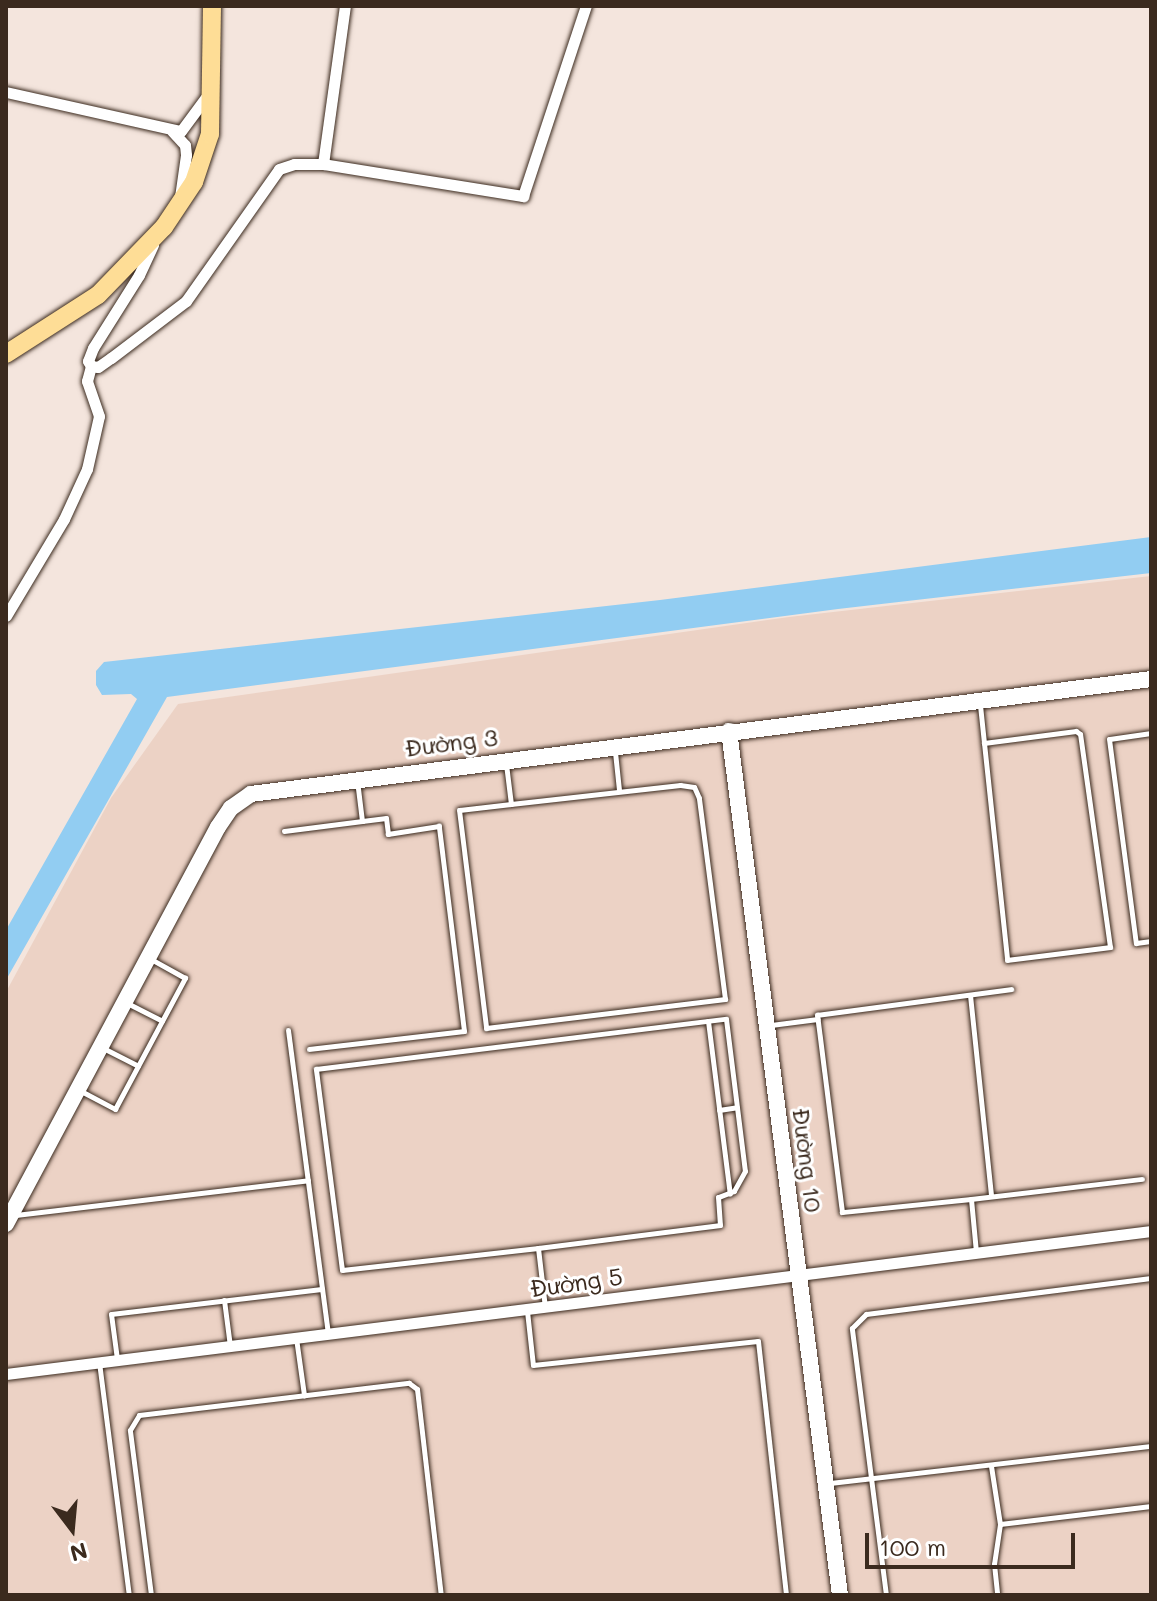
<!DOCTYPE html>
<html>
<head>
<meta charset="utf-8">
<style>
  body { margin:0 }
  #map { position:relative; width:1157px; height:1601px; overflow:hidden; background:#f4e5dd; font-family:Mali,sans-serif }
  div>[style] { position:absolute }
  .built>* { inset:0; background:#ecd2c5 }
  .water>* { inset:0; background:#92cdf2 }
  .roads { filter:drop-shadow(0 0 2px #3b2a1e) drop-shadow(0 0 2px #3b2a1e) }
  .lane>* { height:5px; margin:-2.5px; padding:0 2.5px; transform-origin:2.5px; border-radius:2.5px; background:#fff }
  .street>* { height:11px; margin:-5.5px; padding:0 5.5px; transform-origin:5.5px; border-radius:5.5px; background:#fff }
  .secondary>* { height:16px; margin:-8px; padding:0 8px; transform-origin:8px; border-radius:8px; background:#fff }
  .primary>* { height:18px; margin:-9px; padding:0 9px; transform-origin:9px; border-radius:9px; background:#fedd96 }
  span { translate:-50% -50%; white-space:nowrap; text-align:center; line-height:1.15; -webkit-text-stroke:6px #fff; paint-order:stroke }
  .street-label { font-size:24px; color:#3b2a1e }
  .frame { position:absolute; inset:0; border:8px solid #3b2a1e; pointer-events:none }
  .north { position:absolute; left:32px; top:1489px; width:80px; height:80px; -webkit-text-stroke:6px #fff; paint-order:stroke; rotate:164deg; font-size:22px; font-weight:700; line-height:32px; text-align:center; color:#3b2a1e }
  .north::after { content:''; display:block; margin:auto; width:28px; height:36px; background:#3b2a1e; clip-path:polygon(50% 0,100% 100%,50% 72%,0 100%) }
  .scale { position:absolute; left:865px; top:1533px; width:210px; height:36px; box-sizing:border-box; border:4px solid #3b2a1e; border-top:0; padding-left:10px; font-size:24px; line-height:28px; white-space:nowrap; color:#3b2a1e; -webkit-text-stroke:6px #fff; paint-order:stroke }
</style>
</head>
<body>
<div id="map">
  <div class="built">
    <i style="clip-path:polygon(1151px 576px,1151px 1595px,6px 1595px,6px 992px,111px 798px,178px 704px,789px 617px)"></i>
  </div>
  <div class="water">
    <i style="clip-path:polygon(1151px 537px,1151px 573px,838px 609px,167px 697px,6px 980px,6px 930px,137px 699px,131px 694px,102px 695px,96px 685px,96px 671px,104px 662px,660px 600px)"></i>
  </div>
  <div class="roads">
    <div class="lane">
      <i style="left:980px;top:705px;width:38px;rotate:84deg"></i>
      <i style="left:984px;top:743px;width:218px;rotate:83.9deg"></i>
      <i style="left:1007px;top:960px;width:104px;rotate:-7.2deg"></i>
      <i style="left:1110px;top:947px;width:215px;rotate:-98deg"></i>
      <i style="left:1080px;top:734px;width:5px;rotate:-143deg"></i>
      <i style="left:1076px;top:731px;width:93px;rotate:172.6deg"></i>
      <i style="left:1151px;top:733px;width:42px;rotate:171.9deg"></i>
      <i style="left:1109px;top:739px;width:206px;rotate:82.5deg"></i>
      <i style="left:1136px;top:943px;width:15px;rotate:-8deg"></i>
      <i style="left:615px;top:752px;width:39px;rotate:84deg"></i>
      <i style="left:506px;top:764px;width:40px;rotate:82.9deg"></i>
      <i style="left:511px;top:804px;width:52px;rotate:173.4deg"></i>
      <i style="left:459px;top:810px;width:220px;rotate:82.9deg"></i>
      <i style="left:486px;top:1028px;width:241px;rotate:-6.9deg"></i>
      <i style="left:725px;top:999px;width:203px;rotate:-97.4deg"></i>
      <i style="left:699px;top:798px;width:12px;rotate:-114deg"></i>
      <i style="left:694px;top:787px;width:14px;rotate:-172deg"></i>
      <i style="left:680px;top:785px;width:170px;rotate:173.6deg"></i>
      <i style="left:284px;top:831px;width:79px;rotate:-7.3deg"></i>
      <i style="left:362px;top:821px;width:38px;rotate:-97deg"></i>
      <i style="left:970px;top:995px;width:202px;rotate:84deg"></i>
      <i style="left:129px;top:1004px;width:37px;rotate:27deg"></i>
      <i style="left:708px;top:1021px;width:174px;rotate:82.8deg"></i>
      <i style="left:771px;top:1025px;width:47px;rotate:-7.3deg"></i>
      <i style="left:288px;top:1030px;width:306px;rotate:82.5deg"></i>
      <i style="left:105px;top:1049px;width:37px;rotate:27deg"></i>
      <i style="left:309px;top:1049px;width:156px;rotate:-6.6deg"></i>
      <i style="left:464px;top:1031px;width:207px;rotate:-97deg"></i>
      <i style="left:439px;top:826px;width:52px;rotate:171.1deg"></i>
      <i style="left:388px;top:834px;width:16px;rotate:-97deg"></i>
      <i style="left:386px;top:818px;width:24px;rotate:173deg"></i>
      <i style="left:79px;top:1090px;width:41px;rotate:27.8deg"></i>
      <i style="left:115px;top:1109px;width:149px;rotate:-61.9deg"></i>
      <i style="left:185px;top:978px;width:41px;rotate:-150.9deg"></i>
      <i style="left:719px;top:1110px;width:18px;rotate:-9deg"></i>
      <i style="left:971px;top:1199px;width:130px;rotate:174.2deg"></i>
      <i style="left:842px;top:1212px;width:199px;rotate:-97.2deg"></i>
      <i style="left:817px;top:1015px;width:196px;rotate:-7.6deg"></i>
      <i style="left:16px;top:1215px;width:294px;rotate:-6.8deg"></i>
      <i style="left:538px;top:1248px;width:197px;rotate:173.6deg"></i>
      <i style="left:342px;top:1270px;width:203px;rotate:-97.4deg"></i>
      <i style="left:316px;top:1069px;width:413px;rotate:-7deg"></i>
      <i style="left:726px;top:1019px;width:153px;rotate:82.9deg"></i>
      <i style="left:745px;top:1171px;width:23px;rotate:119deg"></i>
      <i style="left:734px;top:1191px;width:17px;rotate:159deg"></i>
      <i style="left:718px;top:1197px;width:28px;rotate:86deg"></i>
      <i style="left:720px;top:1225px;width:183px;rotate:172.8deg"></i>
      <i style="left:538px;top:1248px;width:60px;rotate:83.3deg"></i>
      <i style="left:976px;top:1252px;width:53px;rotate:-95.4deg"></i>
      <i style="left:971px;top:1199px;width:172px;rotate:-6.7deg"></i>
      <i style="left:224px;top:1300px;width:46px;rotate:82.6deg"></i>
      <i style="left:527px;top:1311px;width:54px;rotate:83.7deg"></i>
      <i style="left:533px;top:1365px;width:226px;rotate:-6.1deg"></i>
      <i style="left:758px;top:1341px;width:256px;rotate:83.7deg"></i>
      <i style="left:296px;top:1338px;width:58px;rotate:82deg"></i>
      <i style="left:117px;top:1359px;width:45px;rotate:-97.6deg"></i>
      <i style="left:111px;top:1314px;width:212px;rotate:-6.8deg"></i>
      <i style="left:99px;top:1362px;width:235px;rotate:82.7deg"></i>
      <i style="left:991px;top:1466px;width:59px;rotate:81.2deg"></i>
      <i style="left:1000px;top:1524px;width:40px;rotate:98.5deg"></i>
      <i style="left:994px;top:1564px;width:31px;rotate:84deg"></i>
      <i style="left:830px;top:1483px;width:323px;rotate:-6.6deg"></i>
      <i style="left:1000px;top:1524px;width:152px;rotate:-6.8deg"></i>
      <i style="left:151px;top:1595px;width:166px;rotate:-97.3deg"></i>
      <i style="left:130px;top:1430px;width:17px;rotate:-59deg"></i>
      <i style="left:139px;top:1415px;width:272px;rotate:-6.8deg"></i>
      <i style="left:409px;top:1383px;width:10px;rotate:37deg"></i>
      <i style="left:417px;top:1389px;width:207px;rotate:83.4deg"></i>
      <i style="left:886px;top:1595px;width:269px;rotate:-97.3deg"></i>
      <i style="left:852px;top:1328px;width:20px;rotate:-45deg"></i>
      <i style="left:866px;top:1314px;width:287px;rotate:-7.2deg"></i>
    </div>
    <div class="street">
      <i style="left:6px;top:92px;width:179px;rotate:12.6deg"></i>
      <i style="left:181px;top:131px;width:47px;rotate:-53.6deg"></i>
      <i style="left:172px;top:131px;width:19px;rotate:47deg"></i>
      <i style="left:185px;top:145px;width:10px;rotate:84deg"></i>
      <i style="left:186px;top:155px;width:42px;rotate:98.1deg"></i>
      <i style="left:323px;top:164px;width:160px;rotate:-82.1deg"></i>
      <i style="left:153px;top:245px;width:33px;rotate:115deg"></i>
      <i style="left:139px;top:275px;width:86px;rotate:122.2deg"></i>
      <i style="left:93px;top:348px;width:14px;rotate:111deg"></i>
      <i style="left:88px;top:361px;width:6px;rotate:59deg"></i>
      <i style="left:91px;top:366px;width:7px;rotate:8deg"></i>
      <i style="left:98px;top:367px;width:16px;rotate:-35deg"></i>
      <i style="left:111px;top:358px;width:94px;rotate:-37.2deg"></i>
      <i style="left:186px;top:301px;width:161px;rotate:-54.8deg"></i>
      <i style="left:279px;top:169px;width:16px;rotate:-18deg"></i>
      <i style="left:294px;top:164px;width:29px"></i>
      <i style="left:323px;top:164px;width:203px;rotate:9.1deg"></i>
      <i style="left:523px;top:196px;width:200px;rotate:-71.7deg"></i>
      <i style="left:6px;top:616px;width:113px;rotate:-59.1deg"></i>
      <i style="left:64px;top:519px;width:55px;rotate:-65.3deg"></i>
      <i style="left:87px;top:469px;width:54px;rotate:-77.2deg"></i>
      <i style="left:99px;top:416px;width:37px;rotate:-109deg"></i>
      <i style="left:87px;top:381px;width:16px;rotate:-75deg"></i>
      <i style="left:6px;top:1374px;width:1154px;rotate:-7.12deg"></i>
    </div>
    <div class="secondary">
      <i style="left:729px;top:731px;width:871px;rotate:82.68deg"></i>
      <i style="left:6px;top:1224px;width:450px;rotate:-61.9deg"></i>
      <i style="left:218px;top:827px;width:23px;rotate:-56deg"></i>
      <i style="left:231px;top:808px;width:24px;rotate:-35deg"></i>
      <i style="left:251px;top:794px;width:907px;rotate:-7.28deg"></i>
    </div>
    <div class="primary">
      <i style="left:6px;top:354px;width:109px;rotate:-32.7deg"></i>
      <i style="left:98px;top:295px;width:95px;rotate:-45.9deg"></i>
      <i style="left:164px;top:227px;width:54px;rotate:-56.3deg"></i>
      <i style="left:194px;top:182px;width:51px;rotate:-71.6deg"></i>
      <i style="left:210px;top:134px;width:128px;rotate:-89.1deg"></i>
    </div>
  </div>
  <div class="street-label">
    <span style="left:451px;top:742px;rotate:-7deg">Đường 3</span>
    <span style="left:808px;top:1160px;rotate:83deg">Đường 10</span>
    <span style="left:576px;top:1282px;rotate:-8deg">Đường 5</span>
  </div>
  <div class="frame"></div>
  <div class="north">N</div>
  <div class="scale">100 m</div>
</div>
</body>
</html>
